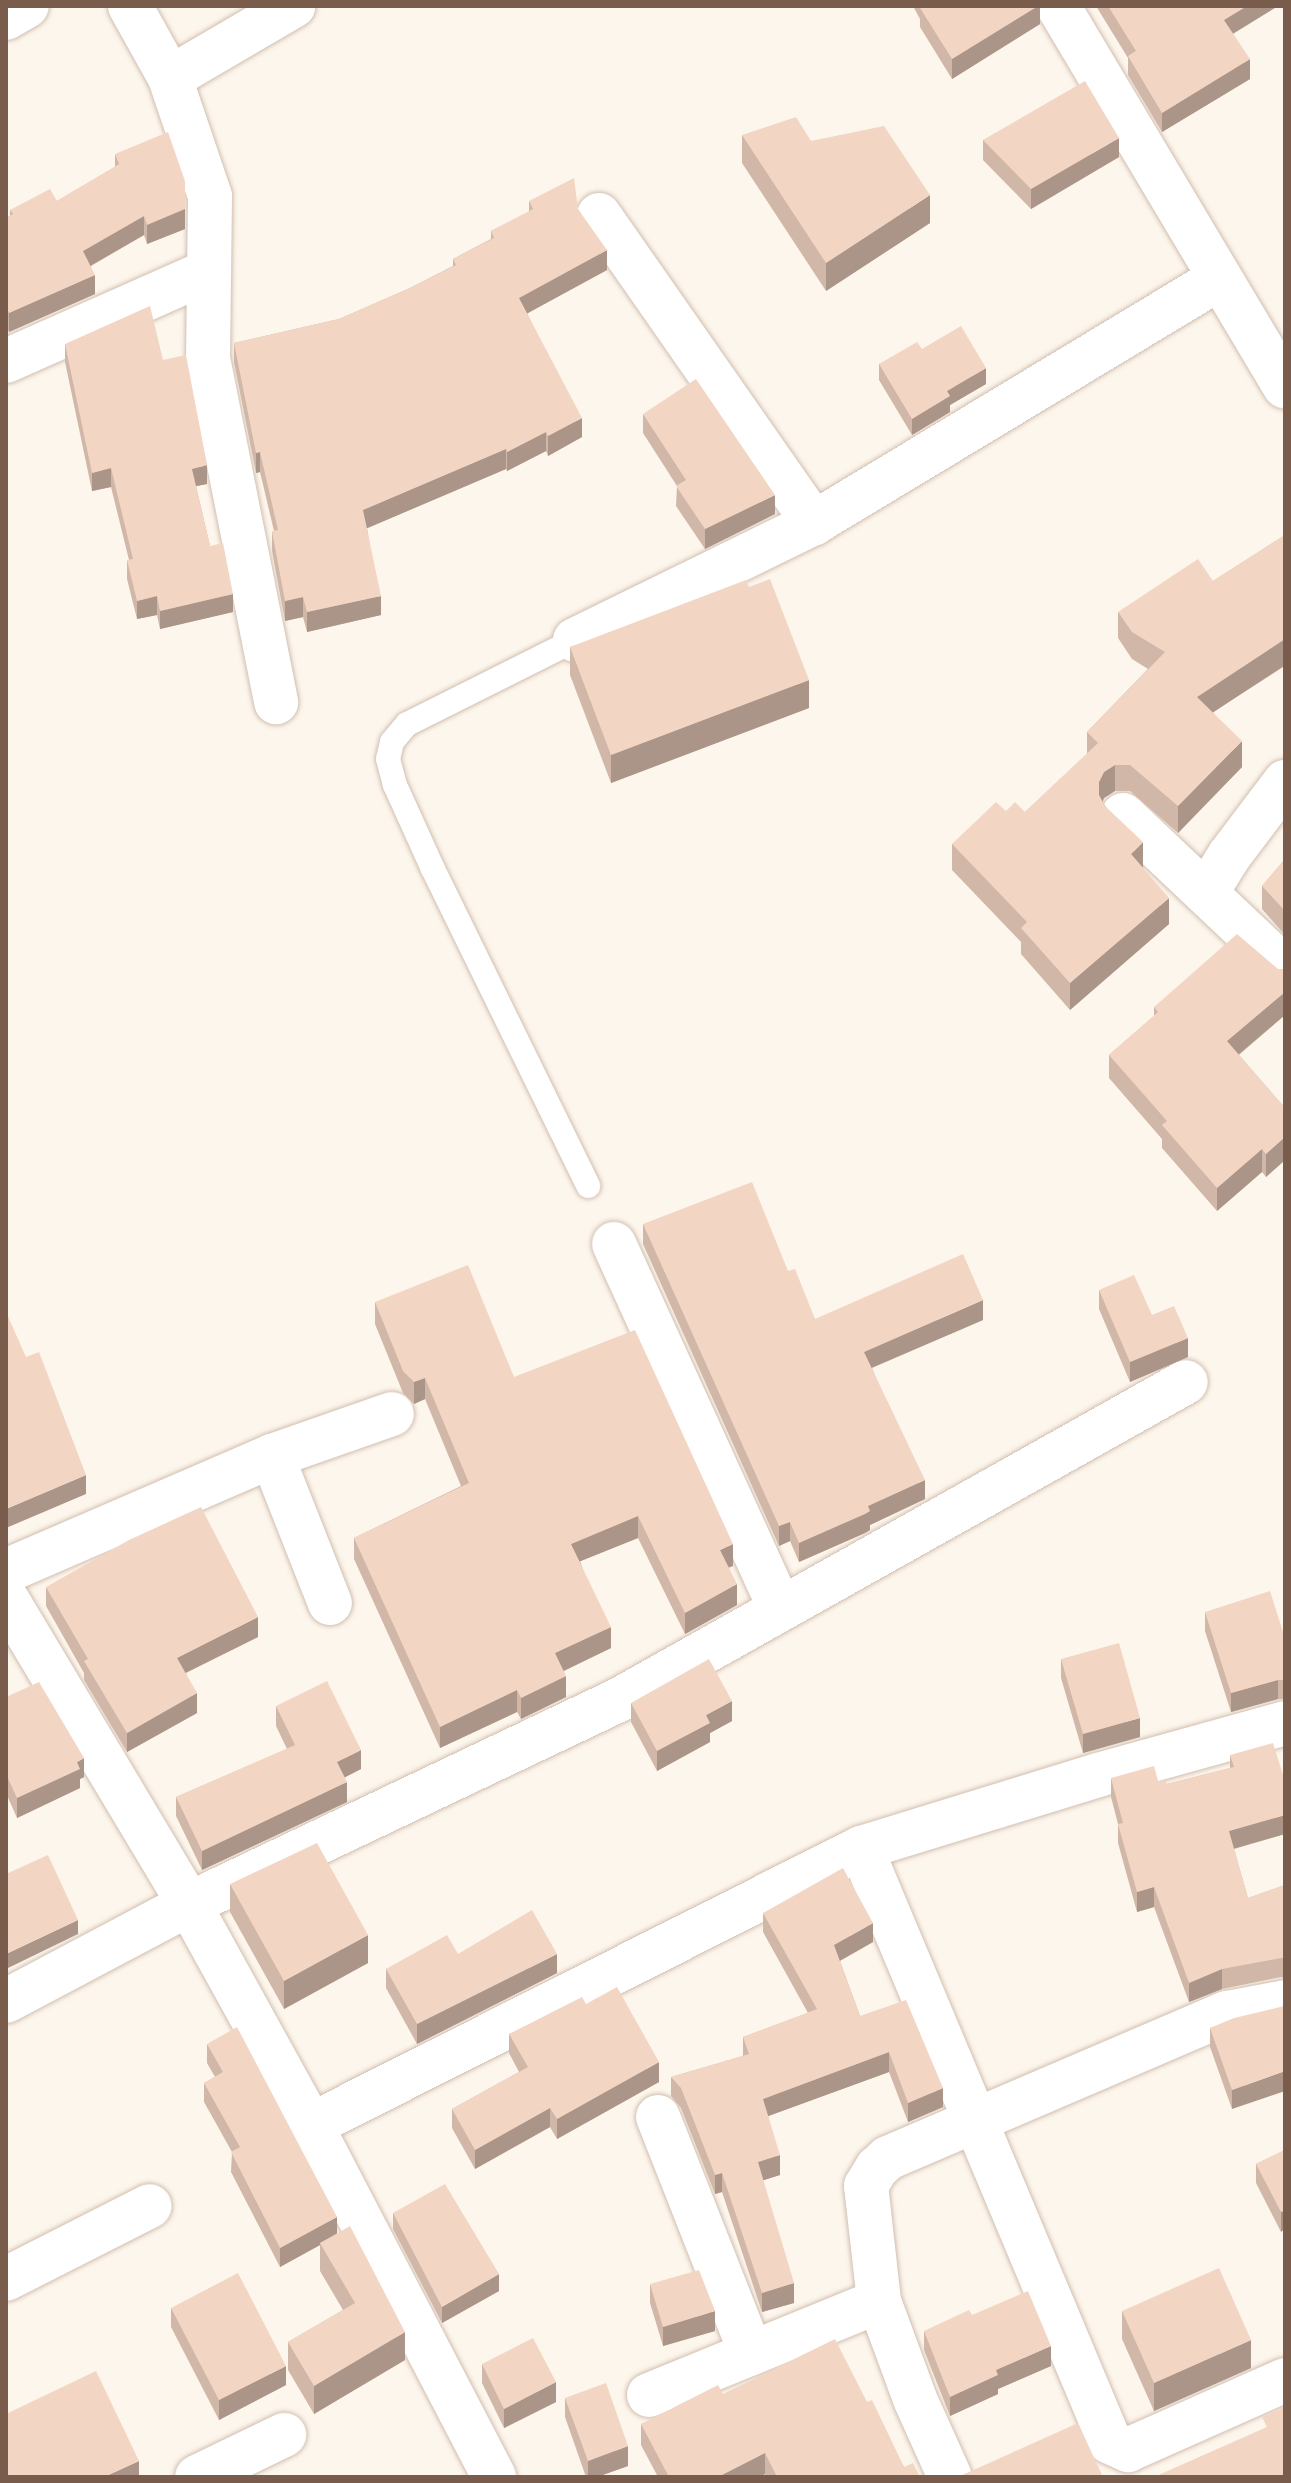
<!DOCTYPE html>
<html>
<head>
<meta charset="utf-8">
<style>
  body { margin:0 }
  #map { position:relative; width:1291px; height:2483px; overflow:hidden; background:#fdf6ec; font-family:Inter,sans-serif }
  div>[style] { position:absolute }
  .roads { filter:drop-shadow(0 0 2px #d1beb0) drop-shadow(0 0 2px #d1beb0) }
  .lane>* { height:24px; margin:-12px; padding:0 12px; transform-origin:12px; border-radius:12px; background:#fff }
  .street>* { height:44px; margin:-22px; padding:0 22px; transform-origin:22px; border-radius:22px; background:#fff }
  .wall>* { inset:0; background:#d1b7a8 }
  .shaded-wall>* { inset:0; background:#aa9588 }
  .building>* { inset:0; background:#f3d5c3 }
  span { translate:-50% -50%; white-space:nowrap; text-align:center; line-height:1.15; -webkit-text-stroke:8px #fffaf3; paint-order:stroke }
  .frame { position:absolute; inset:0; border:8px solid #7a5c4d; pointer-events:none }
</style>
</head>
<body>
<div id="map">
  <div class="roads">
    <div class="lane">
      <i style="left:575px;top:640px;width:188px;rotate:153.4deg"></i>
      <i style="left:407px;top:724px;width:23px;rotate:130deg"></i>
      <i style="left:392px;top:742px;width:17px;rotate:103deg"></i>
      <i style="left:388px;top:759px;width:27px;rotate:75deg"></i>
      <i style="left:395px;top:785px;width:92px;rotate:65.7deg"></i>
      <i style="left:433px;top:869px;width:353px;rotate:63.9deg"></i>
    </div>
    <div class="street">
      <i style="left:130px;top:6px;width:82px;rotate:60.9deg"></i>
      <i style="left:170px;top:78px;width:125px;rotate:71.3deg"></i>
      <i style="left:210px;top:196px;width:162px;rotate:90.7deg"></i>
      <i style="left:208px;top:358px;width:351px;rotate:78.8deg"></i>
      <i style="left:1058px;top:6px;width:443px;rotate:59.2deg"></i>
      <i style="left:6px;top:18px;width:24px;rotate:-30deg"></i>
      <i style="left:170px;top:78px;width:143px;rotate:-30.3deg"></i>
      <i style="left:599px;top:215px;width:376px;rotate:55.1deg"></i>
      <i style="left:6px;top:361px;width:222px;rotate:-23.9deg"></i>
      <i style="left:575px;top:640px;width:266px;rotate:-26.1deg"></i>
      <i style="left:814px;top:523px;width:474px;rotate:-31.1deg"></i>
      <i style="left:1123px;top:815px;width:223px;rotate:43.4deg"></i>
      <i style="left:1206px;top:893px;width:44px;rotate:-58.1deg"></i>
      <i style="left:1229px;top:856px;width:93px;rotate:-52.9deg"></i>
      <i style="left:614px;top:1244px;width:401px;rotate:65.5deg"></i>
      <i style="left:272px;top:1456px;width:127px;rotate:-19.3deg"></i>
      <i style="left:6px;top:1571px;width:290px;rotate:-23.4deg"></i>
      <i style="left:272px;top:1456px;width:158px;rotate:68.5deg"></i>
      <i style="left:6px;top:1598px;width:357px;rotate:59.1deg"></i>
      <i style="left:189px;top:1904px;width:252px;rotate:61.1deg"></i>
      <i style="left:311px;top:2125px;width:397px;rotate:62.5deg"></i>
      <i style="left:861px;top:1848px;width:644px;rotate:67.26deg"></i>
      <i style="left:1110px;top:2442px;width:20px;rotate:24deg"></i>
      <i style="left:1128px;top:2450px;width:172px;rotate:-24deg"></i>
      <i style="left:6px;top:2001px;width:207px;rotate:-27.9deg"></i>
      <i style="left:189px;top:1904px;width:474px;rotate:-25.4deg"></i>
      <i style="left:617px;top:1701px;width:652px;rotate:-29.28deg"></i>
      <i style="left:658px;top:2117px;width:254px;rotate:68.5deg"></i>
      <i style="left:311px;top:2125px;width:616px;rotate:-26.73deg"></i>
      <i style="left:861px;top:1848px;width:248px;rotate:-17.1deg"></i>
      <i style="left:1098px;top:1775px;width:194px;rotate:-15.5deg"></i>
      <i style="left:6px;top:2279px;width:161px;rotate:-26.9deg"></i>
      <i style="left:649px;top:2395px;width:248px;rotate:-22.2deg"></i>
      <i style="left:197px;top:2477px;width:97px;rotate:-25.8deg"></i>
      <i style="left:950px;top:2477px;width:85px;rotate:-114.2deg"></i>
      <i style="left:915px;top:2399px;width:104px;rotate:-110.2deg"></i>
      <i style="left:879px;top:2301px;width:116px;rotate:-96.4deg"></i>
      <i style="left:866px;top:2186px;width:21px;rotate:-59deg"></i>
      <i style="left:877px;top:2168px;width:15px;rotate:-42deg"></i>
      <i style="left:888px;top:2158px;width:369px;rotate:-23.2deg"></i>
      <i style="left:1227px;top:2013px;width:59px;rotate:-10.7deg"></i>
    </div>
  </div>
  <div class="wall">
    <i style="clip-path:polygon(913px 6px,1040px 6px,1040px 24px,952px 79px,920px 27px,920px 19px)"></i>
    <i style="clip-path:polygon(1096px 6px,1278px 6px,1233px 34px,1250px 79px,1162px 132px,1128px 75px,1128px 58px)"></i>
    <i style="clip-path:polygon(742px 135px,811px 141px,930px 223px,826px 291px,742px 163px)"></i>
    <i style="clip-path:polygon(983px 140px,1119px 157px,1031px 209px,983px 160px)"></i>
    <i style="clip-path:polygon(115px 154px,185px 229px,147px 244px,144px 235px,91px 266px,95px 294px,9px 332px,6px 326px,6px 218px,10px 216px,10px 210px,57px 201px,115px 167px)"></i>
    <i style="clip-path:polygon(529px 201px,578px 209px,607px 270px,527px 313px,582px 437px,548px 456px,546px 451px,507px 471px,506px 469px,367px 528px,381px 615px,307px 632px,303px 617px,285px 621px,272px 551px,272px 531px,274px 531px,260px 472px,256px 473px,234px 362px,234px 343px,339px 319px,410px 288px,453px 266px,453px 259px,491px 239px,491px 231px,529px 212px)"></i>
    <i style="clip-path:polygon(65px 344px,163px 360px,207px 484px,196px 486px,210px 546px,233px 612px,160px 629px,157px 615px,137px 619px,127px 579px,127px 560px,129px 560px,111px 487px,92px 491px,65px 362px)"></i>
    <i style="clip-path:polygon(922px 349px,986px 384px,950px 405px,950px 412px,912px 435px,879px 380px,879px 364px)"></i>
    <i style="clip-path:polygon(643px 414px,775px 514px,705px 549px,676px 506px,677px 486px,643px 433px)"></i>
    <i style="clip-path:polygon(1285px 535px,1285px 666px,1213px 712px,1242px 767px,1178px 833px,1130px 791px,1115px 791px,1104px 798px,1103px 802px,1143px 868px,1169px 924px,1070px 1010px,1021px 954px,1021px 942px,952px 870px,952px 844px,1006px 811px,1025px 812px,1087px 754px,1087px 732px,1148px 669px,1132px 659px,1118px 638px,1118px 612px,1213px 581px)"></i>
    <i style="clip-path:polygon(749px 587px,809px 708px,611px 783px,570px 675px,570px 647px)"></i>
    <i style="clip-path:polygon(1285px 859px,1285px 935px,1262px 909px,1262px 886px)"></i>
    <i style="clip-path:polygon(1278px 969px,1285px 1015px,1239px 1055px,1285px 1108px,1285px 1160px,1266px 1177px,1262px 1172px,1217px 1211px,1162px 1148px,1162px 1139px,1109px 1078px,1109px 1055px,1154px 1016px,1154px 1007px)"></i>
    <i style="clip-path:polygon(643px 1224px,788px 1271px,815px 1319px,983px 1320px,872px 1368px,925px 1499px,870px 1525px,870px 1530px,865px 1533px,799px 1562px,790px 1541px,779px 1546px,643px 1244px)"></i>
    <i style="clip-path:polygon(1099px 1290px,1152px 1315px,1188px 1357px,1130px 1382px,1099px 1309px)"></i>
    <i style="clip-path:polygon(375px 1302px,514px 1377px,733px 1566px,729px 1567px,737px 1605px,685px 1634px,638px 1538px,580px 1561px,611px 1648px,564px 1671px,566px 1697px,521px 1719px,517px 1712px,440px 1748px,354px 1559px,354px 1538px,461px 1486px,425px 1399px,414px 1404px,403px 1393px,375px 1324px)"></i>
    <i style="clip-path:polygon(46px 1587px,258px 1637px,186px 1673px,197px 1713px,127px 1752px,84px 1680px,84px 1673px,46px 1606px)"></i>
    <i style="clip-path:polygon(1205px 1612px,1285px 1638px,1285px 1699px,1278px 1699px,1231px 1712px,1205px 1631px)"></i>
    <i style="clip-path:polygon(1061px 1659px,1140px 1737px,1083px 1753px,1061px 1678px)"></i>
    <i style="clip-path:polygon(6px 1697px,84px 1777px,80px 1779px,80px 1788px,17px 1818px,6px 1793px)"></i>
    <i style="clip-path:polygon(631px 1703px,732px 1721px,710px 1733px,710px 1742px,657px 1771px,631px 1722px)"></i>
    <i style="clip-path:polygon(276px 1706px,361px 1769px,344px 1778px,347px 1802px,202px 1870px,176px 1816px,176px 1797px,287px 1749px,276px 1726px)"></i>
    <i style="clip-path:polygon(1230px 1755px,1285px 1834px,1234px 1849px,1248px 1898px,1285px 1885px,1285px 1978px,1281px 1977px,1222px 1989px,1189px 2002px,1154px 1907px,1137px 1912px,1118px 1843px,1118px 1824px,1111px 1797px,1111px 1778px,1158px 1781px,1167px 1784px,1230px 1768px)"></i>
    <i style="clip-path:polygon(230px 1884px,368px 1963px,284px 2009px,230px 1912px)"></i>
    <i style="clip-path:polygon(763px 1913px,873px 1942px,840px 1961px,860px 2016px,943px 2107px,908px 2122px,889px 2072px,768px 2116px,780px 2175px,763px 2180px,794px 2303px,762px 2312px,722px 2192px,715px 2194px,681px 2108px,671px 2096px,671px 2077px,743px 2056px,743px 2037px,808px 2013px,763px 1932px)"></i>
    <i style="clip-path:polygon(458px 1954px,557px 1973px,417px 2044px,386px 1988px,386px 1969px)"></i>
    <i style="clip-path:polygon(586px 2004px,659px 2082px,557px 2139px,550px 2127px,475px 2169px,452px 2128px,452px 2109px,519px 2072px,509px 2053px,509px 2034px)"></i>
    <i style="clip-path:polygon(1285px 2006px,1232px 2109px,1210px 2047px,1210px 2028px)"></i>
    <i style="clip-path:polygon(207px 2044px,337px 2233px,405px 2360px,314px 2414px,288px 2370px,288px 2342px,343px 2310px,320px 2271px,320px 2245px,280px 2267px,231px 2172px,232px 2152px,204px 2102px,204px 2083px,215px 2077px,207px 2063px)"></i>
    <i style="clip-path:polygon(1285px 2150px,1281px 2232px,1256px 2183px,1256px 2164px)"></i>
    <i style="clip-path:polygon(393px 2213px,499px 2291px,442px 2323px,393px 2229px)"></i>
    <i style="clip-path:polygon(650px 2284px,715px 2331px,663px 2346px,650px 2303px)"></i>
    <i style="clip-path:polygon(171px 2308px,286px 2385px,219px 2420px,171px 2327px)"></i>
    <i style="clip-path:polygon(1122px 2311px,1251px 2368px,1154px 2411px,1122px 2339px)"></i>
    <i style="clip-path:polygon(924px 2331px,1051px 2366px,998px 2389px,998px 2394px,950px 2416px,924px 2350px)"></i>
    <i style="clip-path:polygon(482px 2364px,556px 2402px,504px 2428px,482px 2383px)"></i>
    <i style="clip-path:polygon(723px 2394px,867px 2402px,904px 2467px,920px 2477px,766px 2477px,765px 2474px,759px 2477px,658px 2477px,641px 2445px,641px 2424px)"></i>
    <i style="clip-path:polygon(565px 2398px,628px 2466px,597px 2477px,586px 2477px,565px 2417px)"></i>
  </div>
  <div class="shaded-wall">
    <i style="clip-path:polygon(1038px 6px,1040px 6px,1040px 24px,952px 79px,952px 59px)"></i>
    <i style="clip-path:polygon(1247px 6px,1278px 6px,1224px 39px,1224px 20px)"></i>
    <i style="clip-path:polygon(1250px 59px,1250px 79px,1162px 132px,1162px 113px)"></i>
    <i style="clip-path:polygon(1119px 138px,1119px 157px,1031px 209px,1031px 189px)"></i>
    <i style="clip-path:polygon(185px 181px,185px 229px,147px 244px,147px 225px)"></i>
    <i style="clip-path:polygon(930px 195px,930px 223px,826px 291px,826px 263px)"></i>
    <i style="clip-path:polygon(144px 216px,144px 235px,83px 270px,83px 251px)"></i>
    <i style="clip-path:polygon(607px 250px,607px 270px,519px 318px,519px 298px)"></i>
    <i style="clip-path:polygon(95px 275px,95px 294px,9px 332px,9px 313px)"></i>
    <i style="clip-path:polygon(986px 368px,986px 384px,950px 405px,950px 412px,912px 435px,912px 419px,947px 391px)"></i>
    <i style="clip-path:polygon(582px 418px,582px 437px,548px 456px,548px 436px)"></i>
    <i style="clip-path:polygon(546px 432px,546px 451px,507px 471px,507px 452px)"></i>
    <i style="clip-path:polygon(506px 449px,506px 469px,363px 530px,363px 510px)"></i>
    <i style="clip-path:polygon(260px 452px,260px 472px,256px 473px,256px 453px)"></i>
    <i style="clip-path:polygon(207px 465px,207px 484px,192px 487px,192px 469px)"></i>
    <i style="clip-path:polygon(111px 468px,111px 487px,92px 491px,92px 473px)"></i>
    <i style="clip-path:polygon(775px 495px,775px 514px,705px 549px,705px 529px)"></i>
    <i style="clip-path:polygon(233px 594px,233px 612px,160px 629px,160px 611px)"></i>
    <i style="clip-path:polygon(157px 596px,157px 615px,137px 619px,137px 601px)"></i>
    <i style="clip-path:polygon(381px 596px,381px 615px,307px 632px,307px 612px)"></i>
    <i style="clip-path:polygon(303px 597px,303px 617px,285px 621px,285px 601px)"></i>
    <i style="clip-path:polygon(1285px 639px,1285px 665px,1197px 723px,1197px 697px)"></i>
    <i style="clip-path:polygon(809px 680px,809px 708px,611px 783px,611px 755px)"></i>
    <i style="clip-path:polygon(1242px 741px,1242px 767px,1178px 833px,1178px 806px)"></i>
    <i style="clip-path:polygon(1115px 765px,1115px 791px,1104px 798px,1099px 808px,1099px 782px,1104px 772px)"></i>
    <i style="clip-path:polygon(1143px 842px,1143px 868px,1131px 854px)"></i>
    <i style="clip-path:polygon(1169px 898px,1169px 924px,1070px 1010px,1070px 983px)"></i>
    <i style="clip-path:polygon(1285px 992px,1285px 1015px,1227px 1064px,1227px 1041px)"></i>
    <i style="clip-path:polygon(1285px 1137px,1285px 1160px,1266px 1177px,1266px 1154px)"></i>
    <i style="clip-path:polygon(1262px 1149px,1262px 1172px,1217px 1211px,1217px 1188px)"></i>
    <i style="clip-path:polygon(983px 1300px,983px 1320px,864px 1371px,864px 1352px)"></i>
    <i style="clip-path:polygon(1188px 1338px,1188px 1357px,1130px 1382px,1130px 1362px)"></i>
    <i style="clip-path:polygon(425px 1378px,425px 1399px,414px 1404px,414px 1382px)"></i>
    <i style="clip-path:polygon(86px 1475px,86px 1494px,6px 1528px,6px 1509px)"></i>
    <i style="clip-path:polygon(925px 1480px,925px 1499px,870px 1525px,870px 1530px,865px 1533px,799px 1562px,799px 1543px,868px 1506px)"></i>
    <i style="clip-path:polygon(638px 1516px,638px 1538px,571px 1565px,571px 1544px)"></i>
    <i style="clip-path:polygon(790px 1522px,790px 1541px,779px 1546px,779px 1526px)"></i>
    <i style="clip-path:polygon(733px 1544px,733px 1566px,720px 1571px,720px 1550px)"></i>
    <i style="clip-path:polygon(737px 1584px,737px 1605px,685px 1634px,685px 1613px)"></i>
    <i style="clip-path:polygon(258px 1617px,258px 1637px,177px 1677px,177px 1658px)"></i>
    <i style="clip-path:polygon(611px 1627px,611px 1648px,555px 1675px,555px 1653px)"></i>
    <i style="clip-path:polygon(566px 1676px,566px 1697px,521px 1719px,521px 1698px)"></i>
    <i style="clip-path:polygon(1278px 1680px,1278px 1699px,1231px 1712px,1231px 1693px)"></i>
    <i style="clip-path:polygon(517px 1690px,517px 1712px,440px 1748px,440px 1727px)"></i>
    <i style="clip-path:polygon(197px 1693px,197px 1713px,127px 1752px,127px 1733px)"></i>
    <i style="clip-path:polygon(732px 1701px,732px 1721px,710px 1733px,710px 1742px,657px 1771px,657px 1751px,706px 1715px)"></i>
    <i style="clip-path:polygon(1140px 1718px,1140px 1737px,1083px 1753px,1083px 1734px)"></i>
    <i style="clip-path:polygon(361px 1750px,361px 1769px,337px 1781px,337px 1762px)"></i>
    <i style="clip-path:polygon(84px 1758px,84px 1777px,80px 1779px,80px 1788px,17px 1818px,17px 1798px)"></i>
    <i style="clip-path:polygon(347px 1782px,347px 1802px,202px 1870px,202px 1851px)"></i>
    <i style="clip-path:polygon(1285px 1815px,1285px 1834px,1229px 1850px,1229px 1831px)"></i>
    <i style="clip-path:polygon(1154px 1887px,1154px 1907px,1137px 1912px,1137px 1892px)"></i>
    <i style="clip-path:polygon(78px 1920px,78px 1934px,6px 1969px,6px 1954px)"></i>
    <i style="clip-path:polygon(873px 1923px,873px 1942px,834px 1964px,834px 1945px)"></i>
    <i style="clip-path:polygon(368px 1935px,368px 1963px,284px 2009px,284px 1981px)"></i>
    <i style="clip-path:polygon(557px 1954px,557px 1973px,417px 2044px,417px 2024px)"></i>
    <i style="clip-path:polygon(1222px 1969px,1222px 1989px,1189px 2002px,1189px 1983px)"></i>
    <i style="clip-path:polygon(889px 2052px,889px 2072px,763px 2118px,763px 2099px)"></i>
    <i style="clip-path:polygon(659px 2062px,659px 2082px,557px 2139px,557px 2119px)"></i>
    <i style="clip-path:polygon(1285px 2071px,1285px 2091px,1232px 2109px,1232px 2090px)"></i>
    <i style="clip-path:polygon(943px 2088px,943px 2107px,908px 2122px,908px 2103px)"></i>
    <i style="clip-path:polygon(550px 2108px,550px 2127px,475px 2169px,475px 2150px)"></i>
    <i style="clip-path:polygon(780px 2155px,780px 2175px,758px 2182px,758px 2162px)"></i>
    <i style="clip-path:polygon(722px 2173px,722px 2192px,715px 2194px,715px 2175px)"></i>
    <i style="clip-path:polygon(1285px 2210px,1285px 2229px,1281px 2232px,1281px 2212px)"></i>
    <i style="clip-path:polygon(337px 2217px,337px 2236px,320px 2243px,320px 2245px,280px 2267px,280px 2248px)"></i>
    <i style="clip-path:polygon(499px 2274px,499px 2291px,442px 2323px,442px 2307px)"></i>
    <i style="clip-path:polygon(794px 2283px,794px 2303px,762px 2312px,762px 2293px)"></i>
    <i style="clip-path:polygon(715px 2311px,715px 2331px,663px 2346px,663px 2327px)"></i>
    <i style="clip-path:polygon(405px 2332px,405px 2360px,314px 2414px,314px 2386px)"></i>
    <i style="clip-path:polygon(1251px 2340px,1251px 2368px,1154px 2411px,1154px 2383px)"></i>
    <i style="clip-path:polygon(1051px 2346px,1051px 2366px,998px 2389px,998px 2394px,950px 2416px,950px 2397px,996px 2370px)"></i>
    <i style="clip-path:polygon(286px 2366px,286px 2385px,219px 2420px,219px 2400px)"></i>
    <i style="clip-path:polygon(556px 2382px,556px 2402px,504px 2428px,504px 2409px)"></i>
    <i style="clip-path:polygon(628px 2446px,628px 2466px,597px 2477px,588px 2477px,588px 2461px)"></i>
    <i style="clip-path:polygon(765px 2453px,765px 2474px,759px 2477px,718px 2477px)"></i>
    <i style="clip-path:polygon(139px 2461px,139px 2477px,104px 2477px)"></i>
  </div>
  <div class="building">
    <i style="clip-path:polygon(923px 6px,1038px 6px,952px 59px,920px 8px)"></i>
    <i style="clip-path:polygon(1108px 6px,1247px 6px,1224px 20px,1250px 59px,1162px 113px,1128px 56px,1136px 51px)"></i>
    <i style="clip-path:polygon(1085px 81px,1119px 138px,1031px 189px,983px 140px)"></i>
    <i style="clip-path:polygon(796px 117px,811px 141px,884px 126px,930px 195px,826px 263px,742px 135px)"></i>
    <i style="clip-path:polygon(168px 132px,185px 181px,185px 209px,147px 225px,144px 216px,83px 251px,95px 275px,9px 313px,6px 307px,6px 218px,13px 214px,10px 210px,50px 189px,57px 201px,119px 164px,115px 154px)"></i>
    <i style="clip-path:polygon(574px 178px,578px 209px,607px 250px,519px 298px,582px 418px,548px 436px,546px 432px,507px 452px,506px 449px,363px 510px,381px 596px,307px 612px,303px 597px,285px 601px,272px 531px,278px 530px,260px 452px,256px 453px,234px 343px,339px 319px,410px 288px,456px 265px,453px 259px,494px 238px,491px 231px,533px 209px,529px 201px)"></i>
    <i style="clip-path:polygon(150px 306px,163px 360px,186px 355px,207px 465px,192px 469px,210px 546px,223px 543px,233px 594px,160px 611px,157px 596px,137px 601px,127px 560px,133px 559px,111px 468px,92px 473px,65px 344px)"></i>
    <i style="clip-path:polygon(961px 326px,986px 368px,947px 391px,950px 396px,912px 419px,879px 364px,917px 342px,922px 349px)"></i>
    <i style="clip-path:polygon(696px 379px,775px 495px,705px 529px,676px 486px,686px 480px,643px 414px)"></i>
    <i style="clip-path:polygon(1285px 535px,1285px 639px,1197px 697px,1242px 741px,1178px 806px,1130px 765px,1115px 765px,1104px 772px,1099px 782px,1099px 795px,1105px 806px,1143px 842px,1131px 854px,1169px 898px,1070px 983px,1021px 928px,1027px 922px,952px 844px,996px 802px,1006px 811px,1015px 802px,1025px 812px,1098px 743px,1087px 732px,1165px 652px,1132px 632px,1118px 612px,1198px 559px,1213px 581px)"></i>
    <i style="clip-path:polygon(770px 579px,809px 680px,611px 755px,570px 647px,746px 580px,749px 587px)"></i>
    <i style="clip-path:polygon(1285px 859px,1285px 911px,1262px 886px)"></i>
    <i style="clip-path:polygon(1237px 934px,1278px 969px,1285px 969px,1285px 992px,1227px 1041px,1285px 1108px,1285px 1137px,1266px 1154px,1262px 1149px,1217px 1188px,1162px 1125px,1167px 1121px,1109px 1055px,1158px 1012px,1154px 1007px)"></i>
    <i style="clip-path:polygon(752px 1182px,788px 1271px,795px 1269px,815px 1319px,963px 1254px,983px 1300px,864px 1352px,925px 1480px,868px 1506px,870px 1511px,865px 1514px,799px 1543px,790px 1522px,779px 1526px,643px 1224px)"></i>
    <i style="clip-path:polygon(468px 1265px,514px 1377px,635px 1330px,733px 1544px,720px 1550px,737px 1584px,685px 1613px,638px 1516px,571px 1544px,611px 1627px,555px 1653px,566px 1676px,521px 1698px,517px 1690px,440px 1727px,354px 1538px,469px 1483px,425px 1378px,414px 1382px,403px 1371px,375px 1302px)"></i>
    <i style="clip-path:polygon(1134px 1275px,1152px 1315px,1174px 1306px,1188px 1338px,1130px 1362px,1099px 1290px)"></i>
    <i style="clip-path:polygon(6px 1312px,26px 1357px,39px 1352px,86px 1475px,6px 1509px)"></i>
    <i style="clip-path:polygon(201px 1507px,258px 1617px,177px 1658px,197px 1693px,127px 1733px,84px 1661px,88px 1659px,46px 1587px,129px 1540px)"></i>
    <i style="clip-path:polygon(1270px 1591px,1285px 1638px,1285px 1680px,1278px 1680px,1231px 1693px,1205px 1612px)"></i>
    <i style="clip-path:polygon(1119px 1643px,1140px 1718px,1083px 1734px,1061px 1659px)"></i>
    <i style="clip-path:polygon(709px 1659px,732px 1701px,706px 1715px,710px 1723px,657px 1751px,631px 1703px)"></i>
    <i style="clip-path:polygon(327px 1681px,361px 1750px,337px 1762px,347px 1782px,202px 1851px,176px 1797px,295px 1745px,276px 1706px)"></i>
    <i style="clip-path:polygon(39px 1682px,84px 1758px,77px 1762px,80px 1769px,17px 1798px,6px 1774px,6px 1697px)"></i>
    <i style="clip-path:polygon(1273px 1743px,1283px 1775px,1285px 1775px,1285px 1815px,1229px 1831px,1248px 1898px,1285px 1885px,1285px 1958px,1281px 1958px,1222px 1969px,1189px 1983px,1154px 1887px,1137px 1892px,1118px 1824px,1123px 1823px,1111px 1778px,1154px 1766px,1158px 1781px,1165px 1779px,1167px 1784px,1234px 1767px,1230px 1755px)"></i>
    <i style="clip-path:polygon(317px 1843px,368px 1935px,284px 1981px,230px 1884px)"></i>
    <i style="clip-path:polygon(48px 1855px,78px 1920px,6px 1954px,6px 1874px)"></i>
    <i style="clip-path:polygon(843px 1868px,873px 1923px,834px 1945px,860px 2016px,906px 2000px,943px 2088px,908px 2103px,889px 2052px,763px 2099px,780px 2155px,758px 2162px,794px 2283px,762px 2293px,722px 2173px,715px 2175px,681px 2088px,671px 2077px,749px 2054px,743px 2037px,817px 2009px,763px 1913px)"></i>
    <i style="clip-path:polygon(532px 1910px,557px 1954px,417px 2024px,386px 1969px,447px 1935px,458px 1954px)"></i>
    <i style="clip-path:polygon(617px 1987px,659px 2062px,557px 2119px,550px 2108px,475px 2150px,452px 2109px,528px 2067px,509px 2034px,582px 1997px,586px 2004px)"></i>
    <i style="clip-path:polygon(1285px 2006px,1285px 2071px,1232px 2090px,1210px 2028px,1234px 2018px)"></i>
    <i style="clip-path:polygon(237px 2027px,337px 2217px,280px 2248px,231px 2152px,240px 2147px,204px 2083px,223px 2072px,207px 2044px)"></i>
    <i style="clip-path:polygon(1285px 2150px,1285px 2210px,1281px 2212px,1256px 2164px)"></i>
    <i style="clip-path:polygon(445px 2184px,499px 2274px,442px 2307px,393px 2213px)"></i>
    <i style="clip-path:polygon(350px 2226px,405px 2332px,314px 2386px,288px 2342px,355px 2303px,320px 2243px)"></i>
    <i style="clip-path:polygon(1219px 2268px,1251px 2340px,1154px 2383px,1122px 2311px)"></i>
    <i style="clip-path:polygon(699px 2270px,715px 2311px,663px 2327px,650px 2284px)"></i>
    <i style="clip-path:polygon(238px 2273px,286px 2366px,219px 2400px,171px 2308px)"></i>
    <i style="clip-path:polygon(1028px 2291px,1051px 2346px,996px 2370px,998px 2375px,950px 2397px,924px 2331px,969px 2310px,972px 2315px)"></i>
    <i style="clip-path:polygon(533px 2338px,556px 2382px,504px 2409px,482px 2364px)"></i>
    <i style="clip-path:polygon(835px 2339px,867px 2402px,872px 2400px,904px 2467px,913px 2463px,920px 2477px,777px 2477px,765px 2453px,718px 2477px,669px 2477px,641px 2424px,718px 2385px,723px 2394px)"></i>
    <i style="clip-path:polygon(96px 2371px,139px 2461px,104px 2477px,6px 2477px,6px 2414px)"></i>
    <i style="clip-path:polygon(606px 2383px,628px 2446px,588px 2461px,565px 2398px)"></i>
    <i style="clip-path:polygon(1285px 2407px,1285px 2477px,1154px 2477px,1267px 2427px,1262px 2417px)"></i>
    <i style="clip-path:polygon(1078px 2423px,1103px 2477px,958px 2477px)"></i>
  </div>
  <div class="frame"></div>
</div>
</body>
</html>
